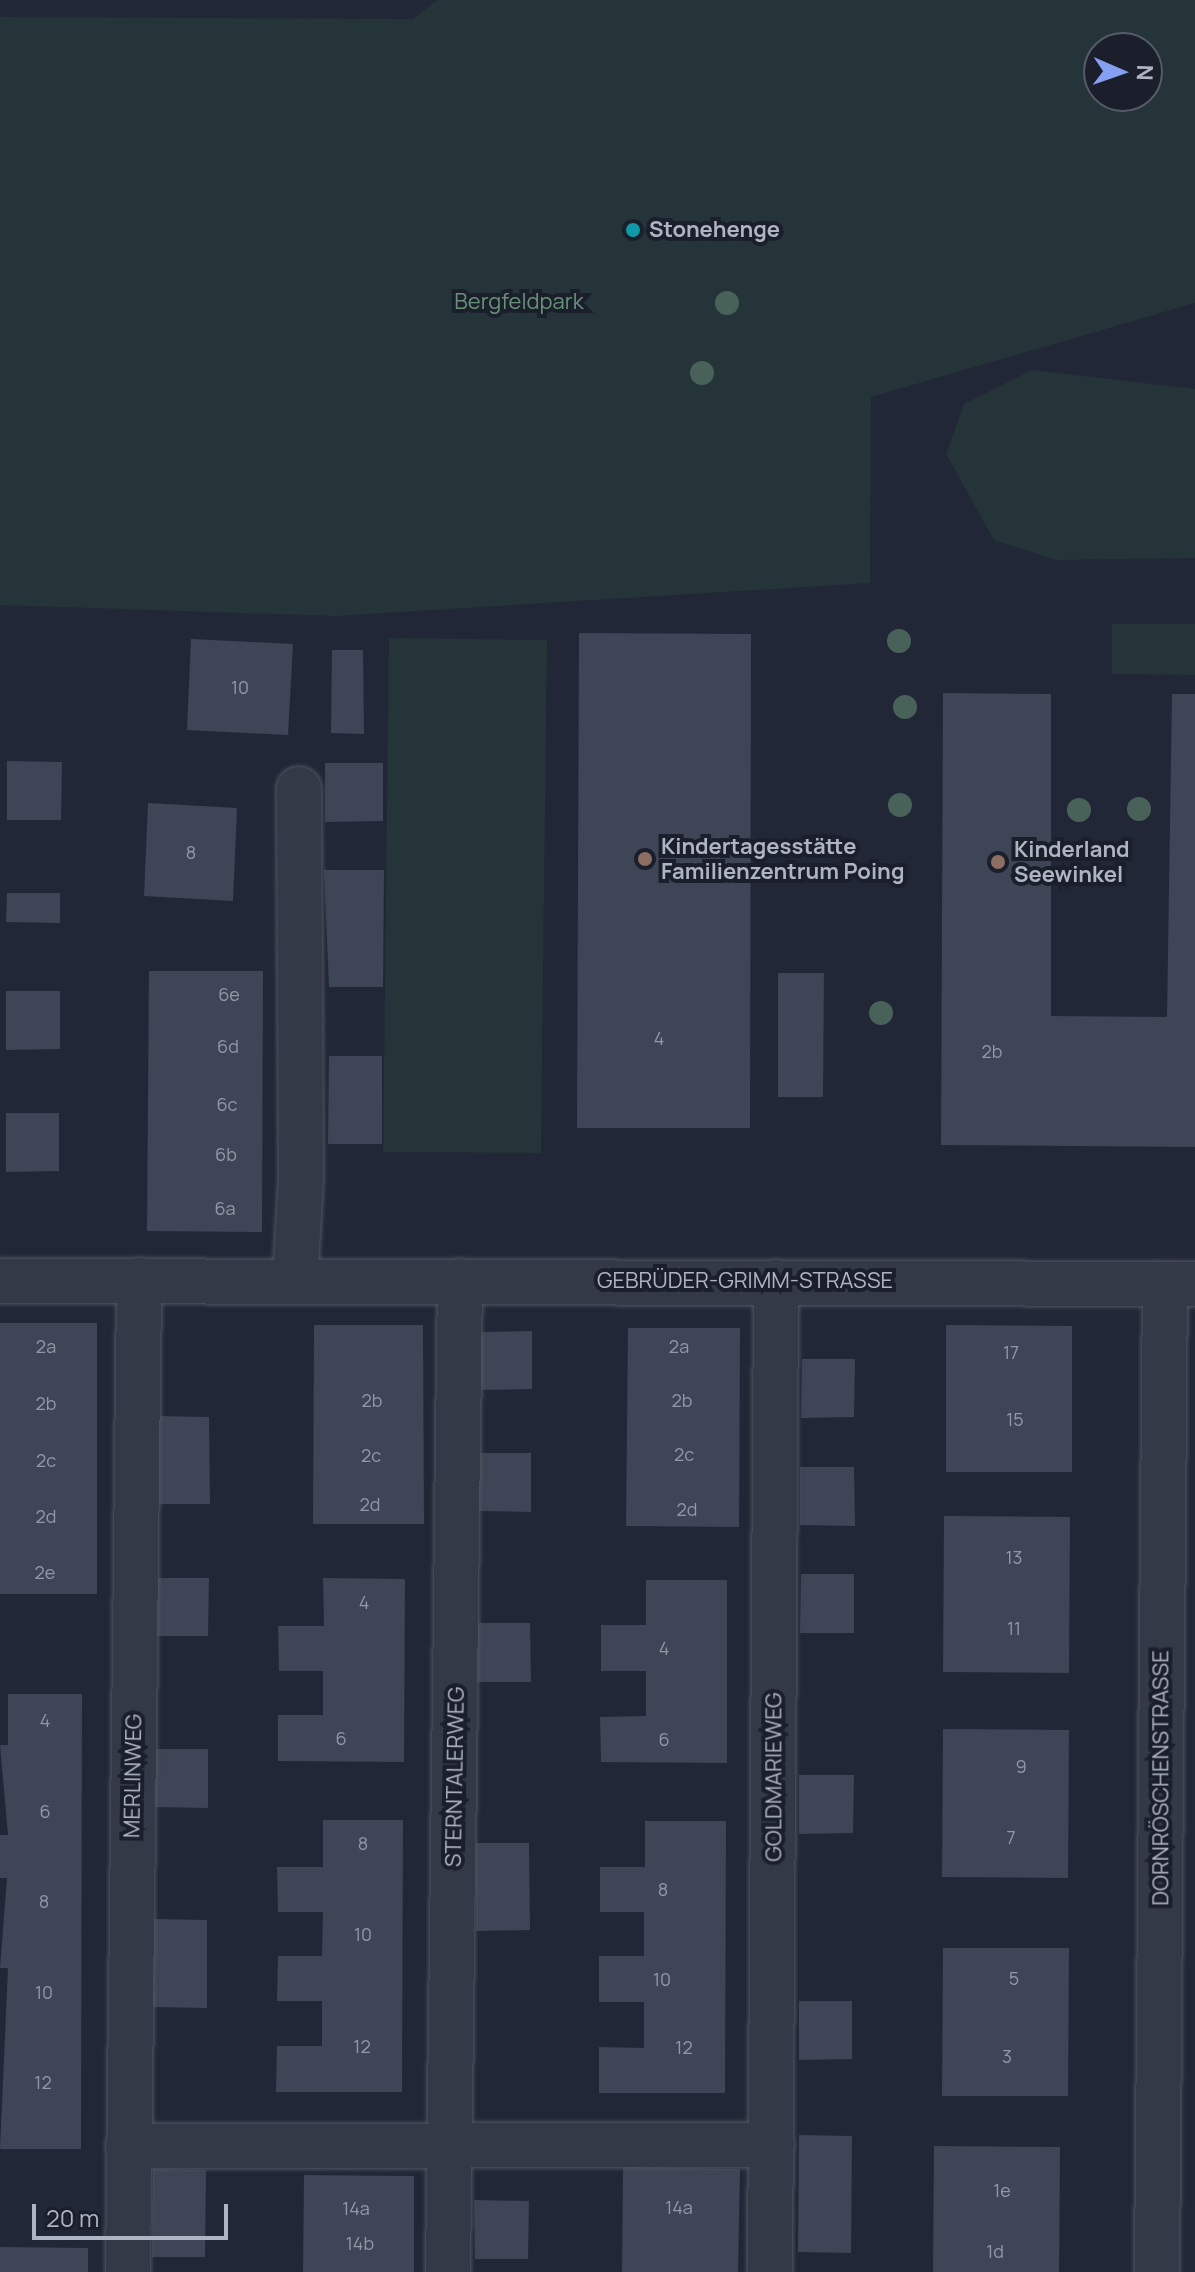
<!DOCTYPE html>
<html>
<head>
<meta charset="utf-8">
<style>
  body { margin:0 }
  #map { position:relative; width:1195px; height:2272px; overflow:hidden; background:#212736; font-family:Manrope,sans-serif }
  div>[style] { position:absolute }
  .green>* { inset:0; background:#243438 }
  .building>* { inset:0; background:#3d4556 }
  .roads { filter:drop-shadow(0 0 2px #4f5461) drop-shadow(0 0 2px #4f5461) }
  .minor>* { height:44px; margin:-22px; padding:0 22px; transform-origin:22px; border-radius:22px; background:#343947 }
  .trees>* { width:24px; height:24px; margin:-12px; border-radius:50%; background:#48625a }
  .dots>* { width:22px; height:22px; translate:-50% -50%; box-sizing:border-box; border:4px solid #1a1f2b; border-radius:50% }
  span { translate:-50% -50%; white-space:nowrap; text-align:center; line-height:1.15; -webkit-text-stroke:8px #1a1f2b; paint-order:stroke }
  .number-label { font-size:18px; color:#9298a8 }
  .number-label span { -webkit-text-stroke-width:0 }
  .poi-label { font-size:22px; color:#afb4c3; font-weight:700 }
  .left { translate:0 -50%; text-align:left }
  .park-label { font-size:22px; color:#689277 }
  .street-label { font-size:22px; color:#afb4c3 }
  .north { position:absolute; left:1083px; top:32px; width:80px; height:80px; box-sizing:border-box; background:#1a1f2b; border:2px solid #565b68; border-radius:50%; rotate:92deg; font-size:22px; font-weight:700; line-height:32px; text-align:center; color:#afb4c3 }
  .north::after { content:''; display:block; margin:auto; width:28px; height:36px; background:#85a0f2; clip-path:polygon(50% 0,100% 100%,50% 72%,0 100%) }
  .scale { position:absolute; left:32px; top:2204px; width:196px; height:36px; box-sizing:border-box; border:4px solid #afb4c3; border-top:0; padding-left:10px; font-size:24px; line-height:28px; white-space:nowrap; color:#afb4c3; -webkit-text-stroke:6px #1a1f2b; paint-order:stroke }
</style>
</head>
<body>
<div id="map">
  <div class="green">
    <i style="clip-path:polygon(evenodd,437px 0,1195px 0,1195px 303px,871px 397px,870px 583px,336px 616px,0 605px,0 17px,413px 19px,437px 0,1099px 48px,1147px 48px,1147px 96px,1099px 96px,1099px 48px)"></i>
    <i style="clip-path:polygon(1032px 370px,1195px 389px,1195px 558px,1056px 560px,994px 540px,946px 454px,964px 404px)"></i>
    <i style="clip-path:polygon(1112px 624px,1195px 624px,1195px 675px,1112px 674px)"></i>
    <i style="clip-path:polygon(389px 638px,547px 640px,541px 1153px,383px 1152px)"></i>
  </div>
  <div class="building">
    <i style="clip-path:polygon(579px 633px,751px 634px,750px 1128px,577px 1128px)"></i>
    <i style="clip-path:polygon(191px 639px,293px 644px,288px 735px,187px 730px)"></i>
    <i style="clip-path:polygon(332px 650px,363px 650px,364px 734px,331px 733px)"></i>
    <i style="clip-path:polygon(943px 693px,1051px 694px,1051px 1016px,1167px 1017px,1172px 694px,1195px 694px,1195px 1147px,941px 1145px)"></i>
    <i style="clip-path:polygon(7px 761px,62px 762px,61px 820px,7px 820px)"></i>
    <i style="clip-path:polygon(325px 763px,383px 763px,383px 821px,325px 822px)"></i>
    <i style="clip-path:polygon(148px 803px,237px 808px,233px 901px,144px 896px)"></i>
    <i style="clip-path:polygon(324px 870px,384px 870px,383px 987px,329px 987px)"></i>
    <i style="clip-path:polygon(7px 893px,60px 893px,60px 923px,6px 922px)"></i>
    <i style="clip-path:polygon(149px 971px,263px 971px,262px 1232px,147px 1231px)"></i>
    <i style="clip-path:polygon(778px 973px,824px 973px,823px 1097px,778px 1097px)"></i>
    <i style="clip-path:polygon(6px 991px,60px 991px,60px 1049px,6px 1050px)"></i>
    <i style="clip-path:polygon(329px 1056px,382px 1056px,382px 1144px,328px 1144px)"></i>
    <i style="clip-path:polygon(6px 1113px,59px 1113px,59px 1171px,6px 1172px)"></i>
    <i style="clip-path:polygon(0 1323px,97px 1323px,97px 1594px,0 1594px)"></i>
    <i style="clip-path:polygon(314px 1325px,423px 1325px,424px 1524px,313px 1524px)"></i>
    <i style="clip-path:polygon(946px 1325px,1072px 1326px,1072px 1472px,946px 1472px)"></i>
    <i style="clip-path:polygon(628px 1328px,740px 1328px,739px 1527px,626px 1526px)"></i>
    <i style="clip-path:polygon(532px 1331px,532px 1389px,479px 1390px,479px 1332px)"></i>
    <i style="clip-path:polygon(802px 1359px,855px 1359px,854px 1417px,801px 1418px)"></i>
    <i style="clip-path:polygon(156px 1416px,209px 1417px,210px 1504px,156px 1504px)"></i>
    <i style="clip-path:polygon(478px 1453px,531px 1453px,531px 1512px,478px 1511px)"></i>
    <i style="clip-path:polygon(800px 1467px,854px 1467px,855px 1526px,800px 1525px)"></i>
    <i style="clip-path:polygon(944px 1516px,1070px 1517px,1069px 1673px,943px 1672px)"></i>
    <i style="clip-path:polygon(801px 1574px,854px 1574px,854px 1633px,800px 1633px)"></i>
    <i style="clip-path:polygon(155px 1578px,209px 1578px,208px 1636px,155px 1636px)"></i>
    <i style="clip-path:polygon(323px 1578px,405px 1579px,404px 1762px,278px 1761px,278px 1715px,323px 1715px,323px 1671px,279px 1671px,278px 1626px,324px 1626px)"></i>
    <i style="clip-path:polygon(646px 1580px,727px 1580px,727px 1763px,601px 1762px,600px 1717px,646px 1716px,646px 1671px,601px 1671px,601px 1625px,646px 1625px)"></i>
    <i style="clip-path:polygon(477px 1623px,530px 1623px,531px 1682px,477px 1682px)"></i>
    <i style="clip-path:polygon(8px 1694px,82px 1694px,81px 2149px,0 2149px,8px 1968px,0 1968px,7px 1878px,0 1878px,0 1835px,8px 1835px,0 1745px,8px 1745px)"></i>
    <i style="clip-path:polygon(943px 1729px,1069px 1730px,1068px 1878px,942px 1877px)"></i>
    <i style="clip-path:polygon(154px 1749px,208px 1749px,208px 1808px,154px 1807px)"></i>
    <i style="clip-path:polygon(799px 1775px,854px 1775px,853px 1833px,799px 1834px)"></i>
    <i style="clip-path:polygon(323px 1820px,403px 1820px,402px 2092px,276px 2092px,277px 2046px,322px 2046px,322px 2001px,277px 2001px,278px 1956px,322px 1956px,323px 1912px,278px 1912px,277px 1867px,323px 1867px)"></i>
    <i style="clip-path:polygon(645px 1821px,726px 1821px,725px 2093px,599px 2093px,599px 2047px,644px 2048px,644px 2002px,599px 2002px,599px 1956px,644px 1956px,644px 1912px,600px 1912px,600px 1867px,645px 1867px)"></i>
    <i style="clip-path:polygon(476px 1843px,529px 1843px,530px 1930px,476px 1931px)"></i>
    <i style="clip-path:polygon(154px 1919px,207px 1920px,207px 2008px,153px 2007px)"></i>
    <i style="clip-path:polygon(943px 1948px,1069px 1948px,1068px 2096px,942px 2096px)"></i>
    <i style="clip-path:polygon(799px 2001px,852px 2001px,852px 2059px,799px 2060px)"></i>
    <i style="clip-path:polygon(799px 2135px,852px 2136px,851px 2253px,798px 2252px)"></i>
    <i style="clip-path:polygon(934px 2146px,1060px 2147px,1059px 2272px,933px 2272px)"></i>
    <i style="clip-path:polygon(623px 2167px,740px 2169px,738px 2272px,622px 2272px)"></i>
    <i style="clip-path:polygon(153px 2169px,206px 2170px,205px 2257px,152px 2257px)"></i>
    <i style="clip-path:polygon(304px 2175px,414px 2176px,414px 2272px,303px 2272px)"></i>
    <i style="clip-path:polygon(474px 2200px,529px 2201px,528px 2259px,475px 2259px)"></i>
    <i style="clip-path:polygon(0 2247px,88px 2248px,88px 2272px,0 2272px)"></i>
  </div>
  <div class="roads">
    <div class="minor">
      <i style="left:0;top:1281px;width:1195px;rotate:0.14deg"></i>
      <i style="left:295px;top:1282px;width:105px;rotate:-86.7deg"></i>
      <i style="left:301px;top:1177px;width:388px;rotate:-90.3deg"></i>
      <i style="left:128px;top:2146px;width:644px;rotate:-0.09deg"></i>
      <i style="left:128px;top:2272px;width:992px;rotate:-89.36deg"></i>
      <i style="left:448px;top:2272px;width:991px;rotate:-89.31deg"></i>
      <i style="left:770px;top:2272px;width:990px;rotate:-89.65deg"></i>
      <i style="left:1157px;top:2272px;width:988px;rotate:-89.54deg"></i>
    </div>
  </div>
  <div class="trees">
    <i style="left:727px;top:303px"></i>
    <i style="left:702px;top:373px"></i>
    <i style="left:899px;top:641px"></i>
    <i style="left:905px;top:707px"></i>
    <i style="left:900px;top:805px"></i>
    <i style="left:1139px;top:809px"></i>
    <i style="left:1079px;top:810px"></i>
    <i style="left:881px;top:1013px"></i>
  </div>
  <div class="dots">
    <i style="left:633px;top:230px;background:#0f9aa8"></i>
    <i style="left:645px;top:859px;background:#8d6e63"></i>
    <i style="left:998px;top:862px;background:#8d6e63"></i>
  </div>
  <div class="number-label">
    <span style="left:240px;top:687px">10</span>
    <span style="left:191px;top:852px">8</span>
    <span style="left:229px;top:994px">6e</span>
    <span style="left:659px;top:1038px">4</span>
    <span style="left:228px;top:1046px">6d</span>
    <span style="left:992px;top:1051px">2b</span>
    <span style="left:227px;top:1104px">6c</span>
    <span style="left:226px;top:1154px">6b</span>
    <span style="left:225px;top:1208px">6a</span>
    <span style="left:46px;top:1346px">2a</span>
    <span style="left:679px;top:1346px">2a</span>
    <span style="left:1011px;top:1352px">17</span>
    <span style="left:372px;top:1400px">2b</span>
    <span style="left:682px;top:1400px">2b</span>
    <span style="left:46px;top:1403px">2b</span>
    <span style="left:1015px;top:1419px">15</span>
    <span style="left:684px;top:1454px">2c</span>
    <span style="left:371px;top:1455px">2c</span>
    <span style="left:46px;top:1460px">2c</span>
    <span style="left:370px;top:1504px">2d</span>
    <span style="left:687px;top:1509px">2d</span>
    <span style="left:46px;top:1516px">2d</span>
    <span style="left:1014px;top:1557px">13</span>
    <span style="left:45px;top:1572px">2e</span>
    <span style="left:364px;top:1602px">4</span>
    <span style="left:1014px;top:1628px">11</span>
    <span style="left:664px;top:1648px">4</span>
    <span style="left:45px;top:1720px">4</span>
    <span style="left:341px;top:1738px">6</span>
    <span style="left:664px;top:1739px">6</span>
    <span style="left:1021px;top:1766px">9</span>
    <span style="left:45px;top:1811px">6</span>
    <span style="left:1011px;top:1837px">7</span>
    <span style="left:363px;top:1843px">8</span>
    <span style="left:663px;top:1889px">8</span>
    <span style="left:44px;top:1901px">8</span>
    <span style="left:363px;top:1934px">10</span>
    <span style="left:1014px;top:1978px">5</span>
    <span style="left:662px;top:1979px">10</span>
    <span style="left:44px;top:1992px">10</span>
    <span style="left:362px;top:2046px">12</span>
    <span style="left:684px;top:2047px">12</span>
    <span style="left:1007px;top:2056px">3</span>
    <span style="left:43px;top:2082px">12</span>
    <span style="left:1002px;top:2190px">1e</span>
    <span style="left:679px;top:2207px">14a</span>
    <span style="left:356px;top:2208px">14a</span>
    <span style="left:360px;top:2243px">14b</span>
    <span style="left:995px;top:2251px">1d</span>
  </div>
  <div class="poi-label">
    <span class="left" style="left:649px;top:230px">Stonehenge</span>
    <span class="left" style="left:661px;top:859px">Kindertagesstätte<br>Familienzentrum Poing</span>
    <span class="left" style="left:1014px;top:862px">Kinderland<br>Seewinkel</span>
  </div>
  <div class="park-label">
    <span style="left:519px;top:302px">Bergfeldpark</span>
  </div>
  <div class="street-label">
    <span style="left:745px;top:1281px">GEBRÜDER-GRIMM-STRASSE</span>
    <span style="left:133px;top:1776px;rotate:-89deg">MERLINWEG</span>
    <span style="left:455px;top:1777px;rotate:-89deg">STERNTALERWEG</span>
    <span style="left:774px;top:1777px;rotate:-90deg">GOLDMARIEWEG</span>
    <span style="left:1161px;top:1778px;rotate:-90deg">DORNRÖSCHENSTRASSE</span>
  </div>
  <div class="north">N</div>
  <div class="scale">20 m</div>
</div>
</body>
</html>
